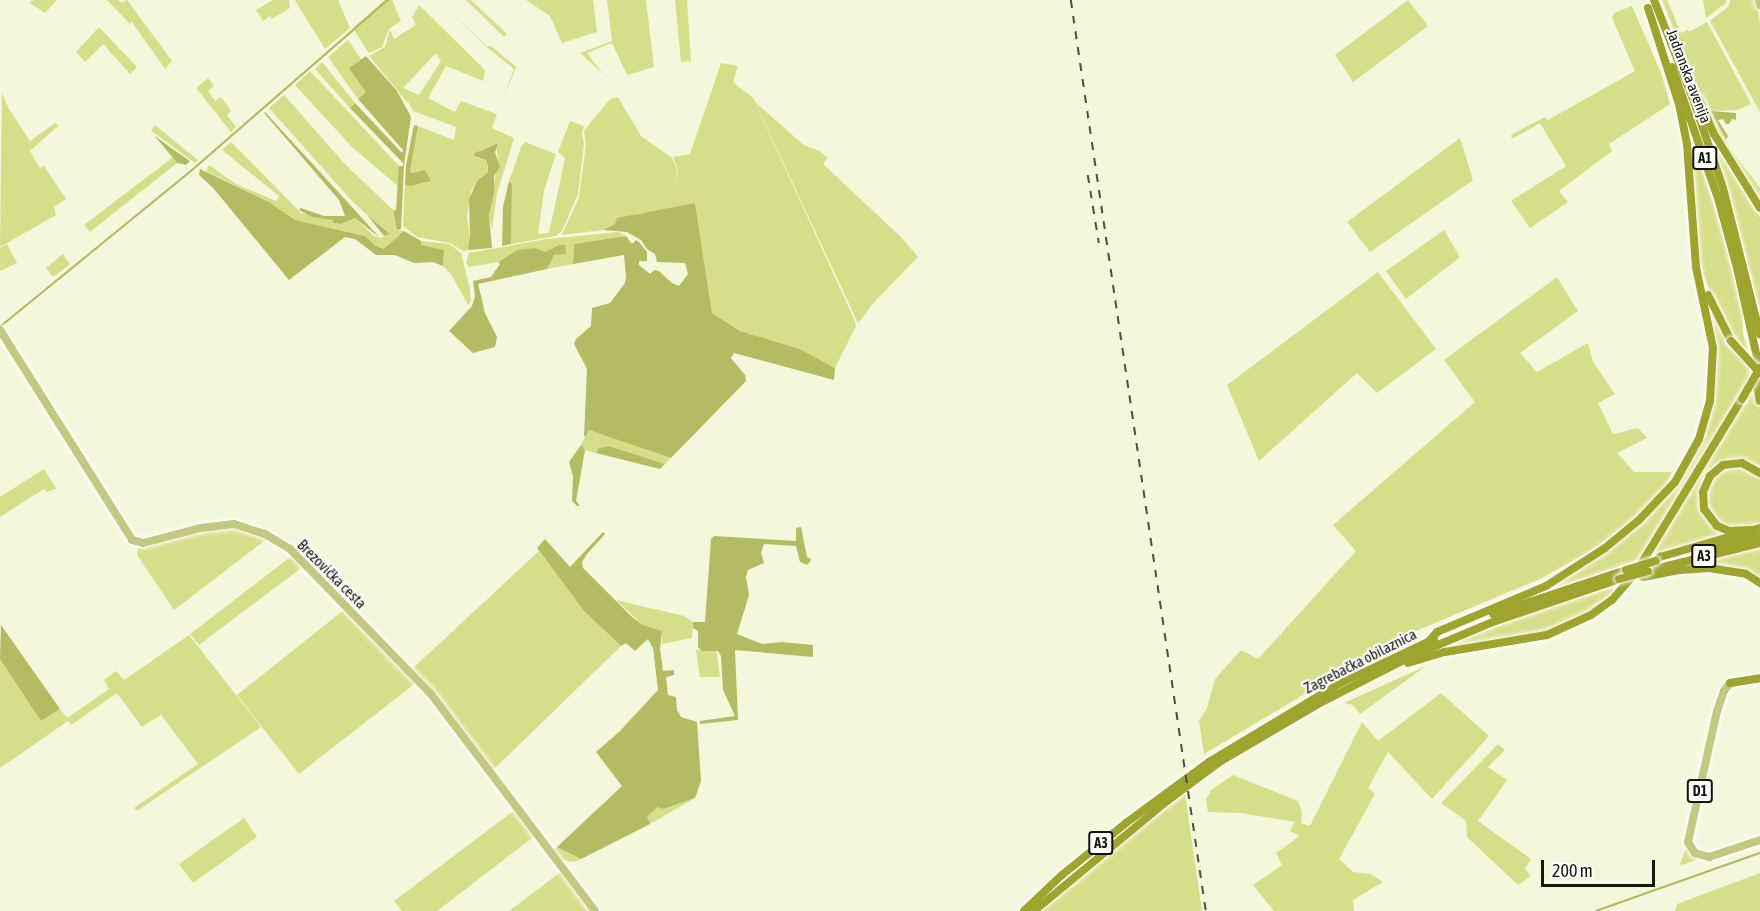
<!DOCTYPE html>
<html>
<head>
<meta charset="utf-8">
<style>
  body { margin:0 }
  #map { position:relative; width:1760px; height:911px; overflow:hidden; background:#f4f7db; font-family:"Asap Condensed",sans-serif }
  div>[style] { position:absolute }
  .green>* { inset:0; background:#d7de8a }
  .forest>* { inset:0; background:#b4bb62 }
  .stream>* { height:1.5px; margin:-0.75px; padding:0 0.75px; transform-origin:0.75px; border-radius:0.75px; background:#b1b85e }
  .roads { filter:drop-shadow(0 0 2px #fff) drop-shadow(0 0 2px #fff) }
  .major>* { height:8px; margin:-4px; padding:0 4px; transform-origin:4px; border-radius:4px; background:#c5c881 }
  .highway>* { height:8px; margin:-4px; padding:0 4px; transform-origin:4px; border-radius:4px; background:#9ea42d }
  .rail>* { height:1.5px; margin-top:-0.75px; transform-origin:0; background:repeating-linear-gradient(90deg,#4c4e3f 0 8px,transparent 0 16px) }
  .bridges { filter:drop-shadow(0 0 2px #fff) drop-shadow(0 0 2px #fff) }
  .highway-bridge>* { height:8px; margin:-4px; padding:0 4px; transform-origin:4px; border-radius:4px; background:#9ea42d }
  span { translate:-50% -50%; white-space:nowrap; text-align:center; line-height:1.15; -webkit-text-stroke:4.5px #fff; paint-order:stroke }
  .shield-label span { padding:2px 4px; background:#fff; border:2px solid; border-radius:4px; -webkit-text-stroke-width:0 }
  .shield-label { font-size:14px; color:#14150b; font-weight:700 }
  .street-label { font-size:15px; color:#14150b }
  .scale { position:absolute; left:1541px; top:860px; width:114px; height:27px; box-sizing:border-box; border:3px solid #14150b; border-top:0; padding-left:8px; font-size:18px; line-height:21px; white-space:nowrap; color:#14150b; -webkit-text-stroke:4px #fff; paint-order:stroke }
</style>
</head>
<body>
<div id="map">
  <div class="green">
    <i style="clip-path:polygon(33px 0,57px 0,45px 13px,30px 3px)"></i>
    <i style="clip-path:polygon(107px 0,118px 0,122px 3px,127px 0,172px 61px,165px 69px,132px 22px,130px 24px)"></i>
    <i style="clip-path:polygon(273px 0,289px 0,290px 8px,272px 19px,270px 16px,263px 21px,256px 10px)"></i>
    <i style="clip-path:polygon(295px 0,338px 0,350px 28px,325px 49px)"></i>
    <i style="clip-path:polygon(385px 0,392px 0,401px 21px,389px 29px,382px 47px,369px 53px,353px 28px)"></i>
    <i style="clip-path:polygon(437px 0,487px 46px,491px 46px,516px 67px,502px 101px,514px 69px,489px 49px)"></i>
    <i style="clip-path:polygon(466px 0,471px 0,507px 34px,504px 37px)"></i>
    <i style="clip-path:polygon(526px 0,593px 0,597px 32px,562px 43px,550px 16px)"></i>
    <i style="clip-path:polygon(607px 0,646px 0,654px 67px,627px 75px,612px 43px,587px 53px,603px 74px,580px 53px,612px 41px)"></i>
    <i style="clip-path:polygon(675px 0,687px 0,691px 61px,681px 62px)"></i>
    <i style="clip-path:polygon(1408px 0,1428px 26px,1353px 82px,1335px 55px)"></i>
    <i style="clip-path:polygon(1662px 0,1667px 0,1681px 33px,1688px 30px,1689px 32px,1707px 22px,1751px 104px,1737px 110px,1712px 111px,1729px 147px,1760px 188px,1760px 198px,1731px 158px,1708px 115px)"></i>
    <i style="clip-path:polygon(1703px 0,1726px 0,1727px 2px,1706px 18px)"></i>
    <i style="clip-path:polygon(1730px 0,1757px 0,1760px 23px,1760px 112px,1710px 21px,1729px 6px)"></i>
    <i style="clip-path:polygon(evenodd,419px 5px,485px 70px,483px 81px,446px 66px,428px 98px,455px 112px,461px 101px,497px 114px,492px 128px,514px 138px,497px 193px,492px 230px,489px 215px,498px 159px,496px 144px,480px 150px,477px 158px,486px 160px,488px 172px,477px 181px,471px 191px,467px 215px,470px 239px,468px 250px,463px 251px,450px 243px,417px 237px,403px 226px,405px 184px,426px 183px,418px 171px,411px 173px,409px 170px,418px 126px,454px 140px,456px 127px,413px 111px,408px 101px,407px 102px,369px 56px,385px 47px,390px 30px,394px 39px,416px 25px,412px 17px,419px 5px,436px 53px,441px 61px,419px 95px,403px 88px,436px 53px)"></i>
    <i style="clip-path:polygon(1632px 6px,1662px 75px,1670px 104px,1609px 144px,1612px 151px,1559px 191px,1568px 202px,1530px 228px,1511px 201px,1566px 166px,1540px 123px,1512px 139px,1511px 135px,1545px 117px,1548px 120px,1635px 71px,1612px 18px,1614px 13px)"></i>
    <i style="clip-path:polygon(99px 27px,137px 67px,130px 74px,103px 44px,85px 62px,76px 52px)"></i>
    <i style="clip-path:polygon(348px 40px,361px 59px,350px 68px,366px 92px,358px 99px,328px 57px)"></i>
    <i style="clip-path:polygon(322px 62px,355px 103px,350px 108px,315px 69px)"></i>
    <i style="clip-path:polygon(721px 63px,738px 66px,733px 82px,753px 98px,855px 321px,856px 326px,835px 368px,800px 349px,740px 331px,712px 313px,695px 203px,664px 211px,638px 213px,603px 230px,562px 235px,579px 197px,586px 144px,584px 131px,610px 99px,618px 97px,641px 136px,672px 158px,677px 169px,676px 183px,678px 169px,673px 157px,690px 154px)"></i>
    <i style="clip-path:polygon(310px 71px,399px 166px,399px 187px,352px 147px,295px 85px)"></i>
    <i style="clip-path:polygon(208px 78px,214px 86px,208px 91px,215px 101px,221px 97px,231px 111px,227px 115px,236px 127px,231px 132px,196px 88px)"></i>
    <i style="clip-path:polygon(2px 93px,8px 107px,30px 141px,55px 123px,58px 126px,30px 151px,40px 168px,44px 166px,66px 199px,54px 207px,56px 215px,0 247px)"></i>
    <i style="clip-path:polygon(284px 95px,344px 163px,393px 210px,397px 230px,404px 231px,385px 249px,376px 246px,365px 236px,295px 220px,269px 202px,206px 171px,209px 165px,236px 184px,276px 201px,279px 196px,222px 150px,231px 142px,301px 213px,333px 220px,333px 223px,341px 224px,355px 218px,374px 236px,380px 238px,390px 234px,353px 202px,269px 108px)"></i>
    <i style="clip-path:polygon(755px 102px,805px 146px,820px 151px,828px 158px,823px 164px,902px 238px,918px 257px,876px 300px,858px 323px)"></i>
    <i style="clip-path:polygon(570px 121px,584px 126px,582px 133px,584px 144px,578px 194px,562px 231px,556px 236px,511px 244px,512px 184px,509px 181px,521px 147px,525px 142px,556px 154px,544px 191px,538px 234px,549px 233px,565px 158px,558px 152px)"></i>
    <i style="clip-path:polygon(155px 125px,198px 160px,195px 163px,153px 132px,151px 130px)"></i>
    <i style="clip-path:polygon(1688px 127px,1722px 231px,1743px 315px,1743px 333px,1750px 358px,1733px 337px,1714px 306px,1704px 276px,1698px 252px,1695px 180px)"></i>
    <i style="clip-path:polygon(1460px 138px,1473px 180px,1370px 252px,1347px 222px)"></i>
    <i style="clip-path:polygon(1713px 143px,1760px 217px,1760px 311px,1731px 199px)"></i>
    <i style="clip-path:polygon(172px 158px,177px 163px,90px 232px,84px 225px)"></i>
    <i style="clip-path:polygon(1444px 230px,1460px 257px,1406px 299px,1386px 271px)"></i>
    <i style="clip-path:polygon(618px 232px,626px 236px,574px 244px,573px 264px,547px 269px,550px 258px,558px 254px,559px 245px,545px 252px,514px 255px,498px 262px,469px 267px,466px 262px,469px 253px,547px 239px)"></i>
    <i style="clip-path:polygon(421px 241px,449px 244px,461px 253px,470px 289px,471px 301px,468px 305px,451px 274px,443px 266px,444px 257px,421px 245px)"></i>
    <i style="clip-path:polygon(7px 244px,17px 263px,0 271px,0 248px)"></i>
    <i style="clip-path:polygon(63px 254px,70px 264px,53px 277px,46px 268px)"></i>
    <i style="clip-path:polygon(1378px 272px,1436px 349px,1377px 393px,1357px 373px,1259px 461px,1227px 385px)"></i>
    <i style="clip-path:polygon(1557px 277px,1578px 311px,1520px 353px,1537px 372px,1588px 343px,1593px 362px,1615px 394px,1598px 403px,1613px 434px,1638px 428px,1647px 438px,1617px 453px,1634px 472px,1672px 472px,1666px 486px,1642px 513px,1592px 550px,1540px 579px,1399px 638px,1204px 754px,1199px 721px,1207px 708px,1215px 679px,1241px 650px,1258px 659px,1356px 551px,1333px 525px,1475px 402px,1444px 360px)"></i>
    <i style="clip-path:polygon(1708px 306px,1728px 342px,1753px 373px,1644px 558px,1529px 597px,1545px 588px,1662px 500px,1710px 410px)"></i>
    <i style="clip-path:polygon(1756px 384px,1760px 409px,1760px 471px,1753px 466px,1716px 467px,1701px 507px,1729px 533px,1650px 556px)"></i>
    <i style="clip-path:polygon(588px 430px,614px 438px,671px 458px,665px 464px,609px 446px,599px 448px,596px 453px,585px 450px,581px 445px)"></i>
    <i style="clip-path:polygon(1737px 465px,1760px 476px,1760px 526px,1740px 529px,1720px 525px,1707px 511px,1705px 491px,1720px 469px)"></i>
    <i style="clip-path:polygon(44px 469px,57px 489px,46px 492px,44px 489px,0 517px,0 497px)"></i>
    <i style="clip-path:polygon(235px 527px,268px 538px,174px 610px,137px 555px,138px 548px,206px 529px)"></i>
    <i style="clip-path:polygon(1760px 548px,1760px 580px,1756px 577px,1675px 568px)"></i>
    <i style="clip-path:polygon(539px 551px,584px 611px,621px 646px,494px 769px,554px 849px,557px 847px,581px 859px,574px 862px,561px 860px,444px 707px,384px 641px,412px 669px)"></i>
    <i style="clip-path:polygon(293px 555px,304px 566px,199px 645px,190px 634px)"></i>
    <i style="clip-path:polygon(1622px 585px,1589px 613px,1556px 629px,1435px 651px,1532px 612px)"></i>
    <i style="clip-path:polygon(616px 600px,684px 616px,693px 622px,692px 638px,662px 644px,662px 631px,643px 625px)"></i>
    <i style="clip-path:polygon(345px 609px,417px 682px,299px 774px,237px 695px)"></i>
    <i style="clip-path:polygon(189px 635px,261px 727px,137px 811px,134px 808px,198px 764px,161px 715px,142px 727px,117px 693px,71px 725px,68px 721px,0 768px,0 659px,41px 721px,60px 709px,67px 718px,109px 689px,104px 680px,116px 671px,124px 680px)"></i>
    <i style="clip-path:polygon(716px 648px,720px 677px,700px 677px,696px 650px)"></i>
    <i style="clip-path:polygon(1426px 666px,1360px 714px,1353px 705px,1344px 703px)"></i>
    <i style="clip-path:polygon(1441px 693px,1489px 736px,1432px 799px,1388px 752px,1368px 788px,1375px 794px,1339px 859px,1353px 872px,1370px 874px,1383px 882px,1353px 900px,1354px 911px,1274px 911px,1253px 885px,1282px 865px,1276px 853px,1300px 836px,1290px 831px,1295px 822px,1241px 813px,1208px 812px,1206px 800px,1211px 790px,1233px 775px,1298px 801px,1302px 812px,1301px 823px,1310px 826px,1362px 722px,1378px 741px)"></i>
    <i style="clip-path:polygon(1498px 744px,1505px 750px,1488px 767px,1507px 780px,1478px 821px,1531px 859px,1525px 869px,1531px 876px,1518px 885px,1467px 837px,1466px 821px,1441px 803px)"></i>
    <i style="clip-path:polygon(1185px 794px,1202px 911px,1042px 911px,1080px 875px)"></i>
    <i style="clip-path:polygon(695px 798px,650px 824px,646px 816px,658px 807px,663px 809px)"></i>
    <i style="clip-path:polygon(516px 809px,536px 835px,437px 911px,402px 911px,394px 901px)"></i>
    <i style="clip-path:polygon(244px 818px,257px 837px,193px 883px,179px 864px)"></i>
    <i style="clip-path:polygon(1687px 846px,1698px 859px,1682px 865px,1680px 864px)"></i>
    <i style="clip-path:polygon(562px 871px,592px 911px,509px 911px)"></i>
    <i style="clip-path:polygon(1760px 873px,1760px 911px,1675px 911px,1677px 904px)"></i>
  </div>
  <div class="forest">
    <i style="clip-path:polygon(366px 56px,397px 91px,411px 117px,404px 165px,401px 229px,397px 230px,393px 210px,396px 210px,399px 166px,403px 166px,403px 163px,350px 108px,355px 103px,402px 153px,403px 150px,358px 99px,366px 92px,349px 68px)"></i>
    <i style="clip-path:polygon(1711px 111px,1736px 113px,1736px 120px,1732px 119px,1729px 124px,1726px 124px,1723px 119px,1718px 120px,1728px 136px,1726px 140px)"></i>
    <i style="clip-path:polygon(265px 112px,341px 195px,380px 238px,355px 218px,341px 224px,333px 223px,333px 220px,312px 217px,299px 210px,301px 208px,324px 216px,345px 216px,339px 200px,264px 113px)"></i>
    <i style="clip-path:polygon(414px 125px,418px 126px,410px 170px,411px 173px,425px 170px,431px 181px,410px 186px,405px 184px,406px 165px)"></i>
    <i style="clip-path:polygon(154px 135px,171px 148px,190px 161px,186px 165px,177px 163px)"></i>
    <i style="clip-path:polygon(496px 144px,498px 144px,495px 152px,500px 167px,494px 176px,494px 193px,489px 215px,492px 248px,468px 250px,470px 236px,469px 199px,477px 181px,488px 172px,488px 167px,486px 160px,474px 156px,475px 153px)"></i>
    <i style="clip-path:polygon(200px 169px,269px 202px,295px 220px,365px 236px,376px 246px,384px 249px,404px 231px,421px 241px,421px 245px,444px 250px,443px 266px,433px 262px,414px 263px,395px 255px,376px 255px,355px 239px,345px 237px,289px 280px,214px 189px,199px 175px)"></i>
    <i style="clip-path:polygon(509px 181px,512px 184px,511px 244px,502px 246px,503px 207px)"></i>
    <i style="clip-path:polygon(355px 200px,365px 213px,390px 234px,384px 236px)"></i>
    <i style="clip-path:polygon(695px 203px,712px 313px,740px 331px,800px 349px,835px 368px,834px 380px,734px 353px,731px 358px,745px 375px,746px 381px,671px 458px,589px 430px,586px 436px,584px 436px,587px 369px,574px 344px,576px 339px,591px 326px,592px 308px,610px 303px,625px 283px,626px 277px,624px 255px,573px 264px,574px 244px,626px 236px,632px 244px,636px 240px,639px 242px,647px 252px,647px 261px,639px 261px,639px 265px,650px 274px,654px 270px,659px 271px,672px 283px,679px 286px,688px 274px,685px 263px,657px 262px,655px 254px,647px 249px,641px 240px,627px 232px,603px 230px,615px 224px,617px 218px)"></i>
    <i style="clip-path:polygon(559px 245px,565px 245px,566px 254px,554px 255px,547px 269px,478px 284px,485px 313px,497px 337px,495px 347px,473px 353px,449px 331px,472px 306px,475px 296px,473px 281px,491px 277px,500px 264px,498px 262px,518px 250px,535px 248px,545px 252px)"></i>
    <i style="clip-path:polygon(581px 445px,585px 450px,576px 501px,580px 506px,577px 506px,572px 501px,573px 476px,569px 462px)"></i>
    <i style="clip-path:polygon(609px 446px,665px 464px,660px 469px,596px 453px,599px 448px)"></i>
    <i style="clip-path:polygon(801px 527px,807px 557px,811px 559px,810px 562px,807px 565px,800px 562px,796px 546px,764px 544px,761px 553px,764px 563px,748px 570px,746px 577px,749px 595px,737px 634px,762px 644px,782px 642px,813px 645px,813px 657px,735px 650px,738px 720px,700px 724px,700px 721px,735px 716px,723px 690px,721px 656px,718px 651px,702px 651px,698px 647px,698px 631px,693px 628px,693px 622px,705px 622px,711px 539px,714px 536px,796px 541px,796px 528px)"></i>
    <i style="clip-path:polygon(603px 532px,605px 534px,587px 554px,582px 562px,583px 568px,632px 617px,643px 625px,662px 631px,660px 649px,663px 671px,674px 670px,674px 675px,666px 677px,668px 695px,676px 697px,677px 710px,681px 717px,697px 722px,701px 781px,695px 798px,663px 809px,658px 807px,647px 816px,650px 824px,581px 859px,557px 847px,622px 786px,596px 752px,620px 731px,658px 690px,653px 648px,648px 639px,635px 651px,626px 643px,621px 646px,584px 611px,537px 548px,545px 539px,570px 567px)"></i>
    <i style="clip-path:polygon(1px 625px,60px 709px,41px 721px,0 659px)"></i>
  </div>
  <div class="stream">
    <i style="left:1px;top:326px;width:245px;rotate:-39.2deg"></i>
    <i style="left:191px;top:171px;width:261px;rotate:-41deg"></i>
    <i style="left:1596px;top:911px;width:174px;rotate:-19.5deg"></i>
  </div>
  <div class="roads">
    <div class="major">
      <i style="left:1759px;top:0;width:5px;rotate:79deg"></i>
      <i style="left:0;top:330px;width:248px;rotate:57.8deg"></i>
      <i style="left:132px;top:540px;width:11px;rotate:15deg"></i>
      <i style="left:143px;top:543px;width:60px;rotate:-14.5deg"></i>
      <i style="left:201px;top:528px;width:33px;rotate:-7deg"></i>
      <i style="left:234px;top:524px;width:33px;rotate:18deg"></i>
      <i style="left:265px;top:534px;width:29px;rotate:31deg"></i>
      <i style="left:290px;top:549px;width:202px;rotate:45.8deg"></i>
      <i style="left:431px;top:694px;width:272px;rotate:52.9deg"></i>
      <i style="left:1730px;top:683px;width:10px;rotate:127deg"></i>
      <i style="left:1724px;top:691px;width:21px;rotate:109deg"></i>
      <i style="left:1717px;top:711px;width:134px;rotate:102.5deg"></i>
      <i style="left:1688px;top:842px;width:13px;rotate:58deg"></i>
      <i style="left:1695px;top:853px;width:15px;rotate:16deg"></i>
      <i style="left:1709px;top:857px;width:54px;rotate:-18.4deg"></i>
    </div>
    <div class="highway">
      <i style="left:1654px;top:0;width:106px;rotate:68.5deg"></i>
      <i style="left:1693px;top:99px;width:94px;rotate:71.4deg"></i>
      <i style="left:1723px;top:188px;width:151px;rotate:75.8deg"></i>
      <i style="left:1672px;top:67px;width:139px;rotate:70.7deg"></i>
      <i style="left:1718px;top:198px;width:73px;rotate:74.8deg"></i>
      <i style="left:1737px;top:268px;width:106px;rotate:77.4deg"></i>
      <i style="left:1699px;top:99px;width:38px;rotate:67deg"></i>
      <i style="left:1714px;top:134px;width:87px;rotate:58.1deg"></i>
      <i style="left:1708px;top:295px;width:51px;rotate:63.4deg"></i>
      <i style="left:1755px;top:374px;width:27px;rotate:80deg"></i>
      <i style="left:1750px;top:530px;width:21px;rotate:177deg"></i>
      <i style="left:1729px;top:531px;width:13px;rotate:-157deg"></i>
      <i style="left:1717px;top:526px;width:21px;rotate:-127deg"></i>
      <i style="left:1704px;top:509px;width:17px;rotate:-93deg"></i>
      <i style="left:1703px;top:492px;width:17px;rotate:-66deg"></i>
      <i style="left:1710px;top:476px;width:17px;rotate:-40deg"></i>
      <i style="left:1723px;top:465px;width:19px;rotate:-6deg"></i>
      <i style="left:1742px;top:463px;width:21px;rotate:29deg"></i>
      <i style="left:1705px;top:549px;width:57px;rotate:-13.3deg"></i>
      <i style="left:1656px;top:561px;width:6px;rotate:-45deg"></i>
      <i style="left:1660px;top:557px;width:104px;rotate:-16.2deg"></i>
      <i style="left:1655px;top:569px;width:108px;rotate:-13.9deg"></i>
      <i style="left:1643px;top:577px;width:38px;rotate:-11deg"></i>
      <i style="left:1680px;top:570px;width:29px;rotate:-4deg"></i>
      <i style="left:1709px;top:568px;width:37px;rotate:9deg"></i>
      <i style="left:1746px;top:574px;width:17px;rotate:33deg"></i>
      <i style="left:1493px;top:614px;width:140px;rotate:-18.3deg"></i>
      <i style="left:1429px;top:641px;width:12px;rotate:-48deg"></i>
      <i style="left:1437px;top:632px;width:118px;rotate:-22.9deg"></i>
      <i style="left:1546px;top:586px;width:70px;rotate:-32.8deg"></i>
      <i style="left:1605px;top:548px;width:44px;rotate:-39.5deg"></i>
      <i style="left:1639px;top:520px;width:52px;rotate:-46.5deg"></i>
      <i style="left:1675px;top:482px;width:49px;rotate:-60.8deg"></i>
      <i style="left:1699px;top:439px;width:40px;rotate:-74deg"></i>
      <i style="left:1710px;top:401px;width:53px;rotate:-86.8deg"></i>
      <i style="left:1713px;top:348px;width:83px;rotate:-101.9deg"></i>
      <i style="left:1696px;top:267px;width:123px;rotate:-94.2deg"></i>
      <i style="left:1687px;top:144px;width:41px;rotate:-101.3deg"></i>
      <i style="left:1679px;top:104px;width:101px;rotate:-107.9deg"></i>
      <i style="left:1408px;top:663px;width:39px;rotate:-17deg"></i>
      <i style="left:1445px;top:652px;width:103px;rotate:-9.5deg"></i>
      <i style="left:1547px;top:635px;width:48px;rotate:-24.4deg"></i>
      <i style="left:1591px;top:615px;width:26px;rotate:-36deg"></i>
      <i style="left:1612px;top:600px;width:35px;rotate:-49deg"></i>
      <i style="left:1635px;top:574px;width:205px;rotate:-58.6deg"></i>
      <i style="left:1730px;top:683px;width:30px;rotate:-9deg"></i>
      <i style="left:1024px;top:911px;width:52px;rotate:-43.5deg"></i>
      <i style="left:1062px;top:875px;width:82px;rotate:-39.1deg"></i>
      <i style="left:1126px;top:823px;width:103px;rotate:-36.3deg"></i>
      <i style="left:1209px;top:762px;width:152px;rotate:-31deg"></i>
      <i style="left:1339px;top:684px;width:105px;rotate:-25.3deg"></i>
      <i style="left:1034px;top:911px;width:173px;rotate:-39.6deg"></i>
      <i style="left:1167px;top:801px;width:67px;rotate:-36.5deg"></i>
      <i style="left:1221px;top:761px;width:115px;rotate:-30.4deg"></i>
      <i style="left:1320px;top:703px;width:106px;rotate:-27.1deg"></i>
      <i style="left:1414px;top:655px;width:86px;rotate:-22.7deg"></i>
      <i style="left:1493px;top:622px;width:133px;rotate:-18.8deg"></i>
    </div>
  </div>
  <div class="rail">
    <i style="left:1071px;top:0;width:921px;rotate:81.57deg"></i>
    <i style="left:1088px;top:175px;width:69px;rotate:80.8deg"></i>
  </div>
  <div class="bridges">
    <div class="highway-bridge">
      <i style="left:1731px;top:341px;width:43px;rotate:47.8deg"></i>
      <i style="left:1742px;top:399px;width:36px;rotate:-60deg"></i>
      <i style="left:1626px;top:570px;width:31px;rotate:-17deg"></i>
      <i style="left:1619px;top:579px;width:30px;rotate:-15deg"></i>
    </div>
  </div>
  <div class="shield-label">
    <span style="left:1705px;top:158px">A1</span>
    <span style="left:1704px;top:556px">A3</span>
    <span style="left:1700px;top:791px">D1</span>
    <span style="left:1101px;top:843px">A3</span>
  </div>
  <div class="street-label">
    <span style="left:1689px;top:76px;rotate:69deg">Jadranska avenija</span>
    <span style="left:332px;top:574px;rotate:45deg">Brezovička cesta</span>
    <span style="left:1360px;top:661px;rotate:-27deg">Zagrebačka obilaznica</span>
  </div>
  <div class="scale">200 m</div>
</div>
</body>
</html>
